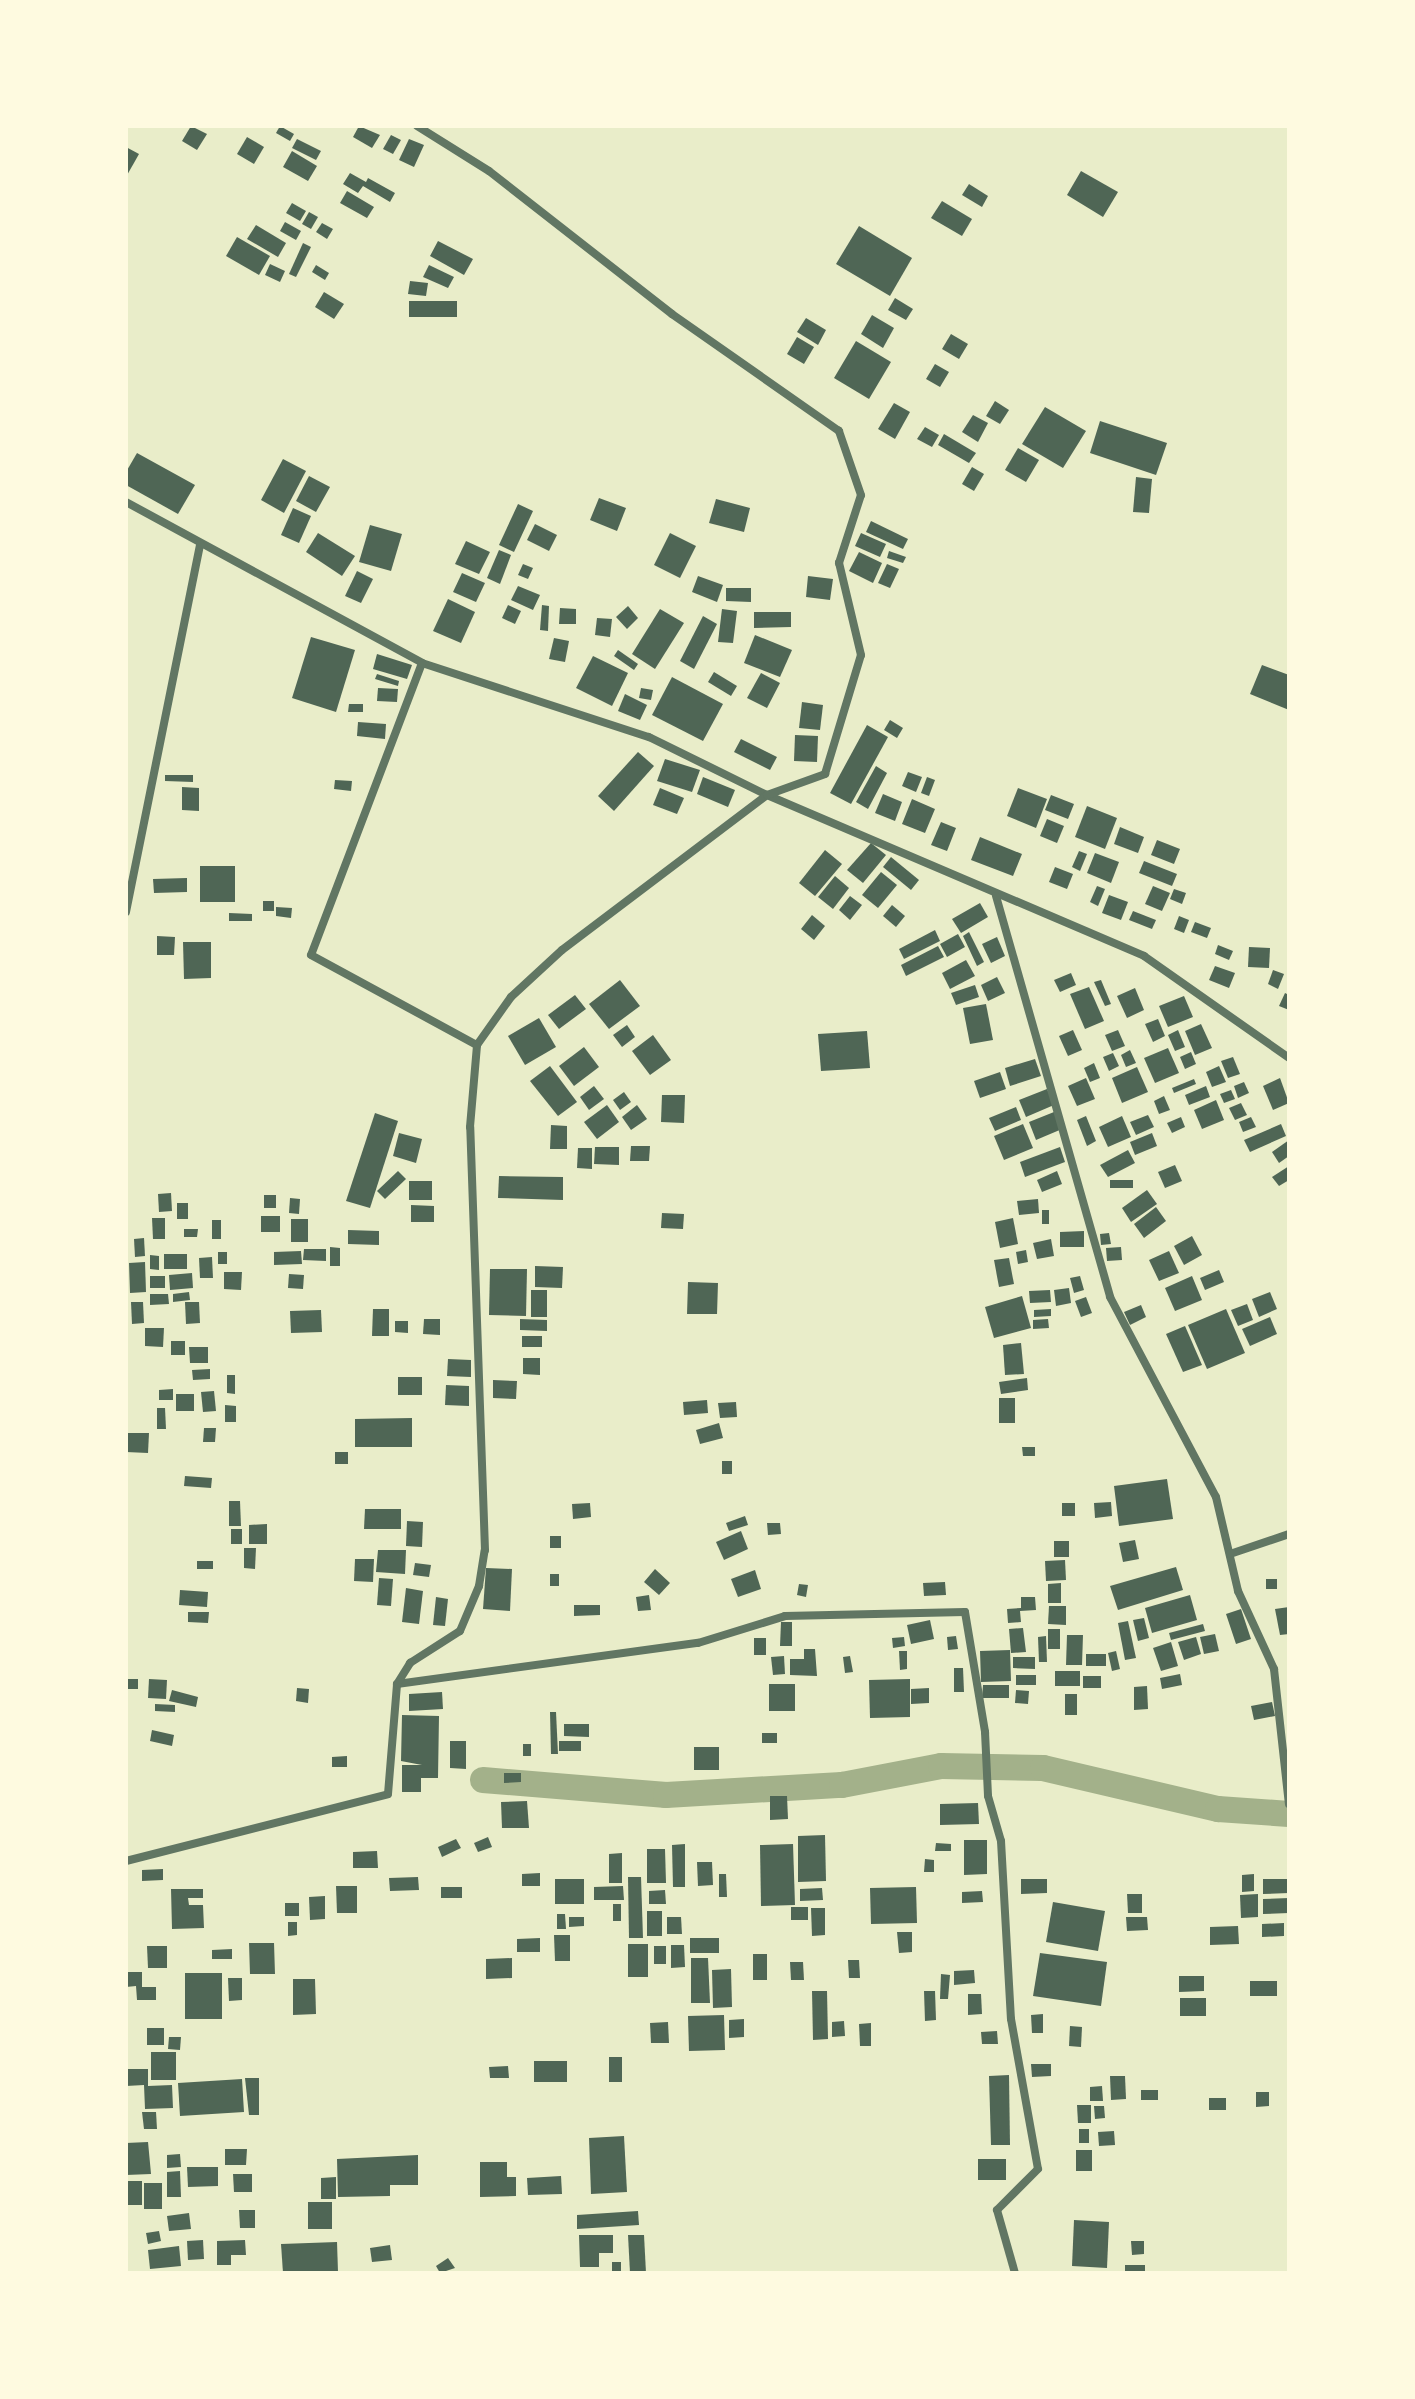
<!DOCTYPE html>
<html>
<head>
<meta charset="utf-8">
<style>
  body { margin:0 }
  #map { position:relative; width:1415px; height:2399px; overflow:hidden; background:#e9edc9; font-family:Mulish,sans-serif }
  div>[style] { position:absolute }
  .canal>* { height:26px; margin:-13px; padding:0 13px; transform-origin:13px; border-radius:13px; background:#a3b18a }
  .building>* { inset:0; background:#4f6655 }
  .minor>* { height:8px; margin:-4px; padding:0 4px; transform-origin:4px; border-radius:4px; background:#617663 }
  span { translate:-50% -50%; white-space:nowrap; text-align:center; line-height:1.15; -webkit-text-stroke:8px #fefae0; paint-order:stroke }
  .frame { position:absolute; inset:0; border:128px solid #fefae0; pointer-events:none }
</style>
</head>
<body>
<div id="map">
  <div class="canal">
    <i style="left:483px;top:1780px;width:184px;rotate:4.7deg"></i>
    <i style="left:666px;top:1795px;width:176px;rotate:-3.3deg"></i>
    <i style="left:842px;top:1785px;width:101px;rotate:-10.9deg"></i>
    <i style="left:941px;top:1766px;width:102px;rotate:1.1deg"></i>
    <i style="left:1043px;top:1768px;width:180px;rotate:13.2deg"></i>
    <i style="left:1218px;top:1809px;width:71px;rotate:4deg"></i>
  </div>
  <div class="building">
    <i style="clip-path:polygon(191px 126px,207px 134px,197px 150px,182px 141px)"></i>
    <i style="clip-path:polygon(280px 126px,294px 134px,290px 141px,276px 133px)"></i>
    <i style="clip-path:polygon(359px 126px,380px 135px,372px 148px,353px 137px)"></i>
    <i style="clip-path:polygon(391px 135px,401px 140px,393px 154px,383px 149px)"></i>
    <i style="clip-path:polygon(247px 137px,264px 147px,254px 164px,237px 154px)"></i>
    <i style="clip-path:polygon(297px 139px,321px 151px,316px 160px,292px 148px)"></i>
    <i style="clip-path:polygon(409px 139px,424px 145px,414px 167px,399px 160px)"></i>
    <i style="clip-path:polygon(126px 147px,139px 154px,126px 177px)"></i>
    <i style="clip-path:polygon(292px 151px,317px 166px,308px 181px,283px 167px)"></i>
    <i style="clip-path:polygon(1081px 171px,1118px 192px,1103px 217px,1067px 195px)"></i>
    <i style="clip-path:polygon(350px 173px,366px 182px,368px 178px,395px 193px,390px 202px,363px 186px,358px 193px,343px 184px)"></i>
    <i style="clip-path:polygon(969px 184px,988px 196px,982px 207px,962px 195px)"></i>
    <i style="clip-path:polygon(347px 191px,374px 207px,367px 218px,340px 203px)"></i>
    <i style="clip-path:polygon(942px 201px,972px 219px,962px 236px,931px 218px)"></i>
    <i style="clip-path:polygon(292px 203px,306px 211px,300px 221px,286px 213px)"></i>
    <i style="clip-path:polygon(309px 212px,318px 217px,311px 229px,302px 224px)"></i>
    <i style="clip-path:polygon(285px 222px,301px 231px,296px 240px,280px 231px)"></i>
    <i style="clip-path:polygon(322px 223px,333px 229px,327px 239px,316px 232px)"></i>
    <i style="clip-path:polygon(256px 225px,286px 243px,278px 257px,247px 239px)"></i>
    <i style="clip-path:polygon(859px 226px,912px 258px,890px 296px,836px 264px)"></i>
    <i style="clip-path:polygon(237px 237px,270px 256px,259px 275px,226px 256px)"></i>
    <i style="clip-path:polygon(438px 241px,473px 259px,464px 275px,430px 256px)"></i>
    <i style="clip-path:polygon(303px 243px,311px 247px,296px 277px,289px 274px)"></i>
    <i style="clip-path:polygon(270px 264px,285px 271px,280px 282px,265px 275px)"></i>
    <i style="clip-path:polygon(316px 265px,329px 273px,325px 280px,312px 272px)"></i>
    <i style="clip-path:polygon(429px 265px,454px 277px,448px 288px,423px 277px)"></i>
    <i style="clip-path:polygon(410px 281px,428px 283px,426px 296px,408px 294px)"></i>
    <i style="clip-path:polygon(324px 292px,344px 304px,334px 319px,315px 307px)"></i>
    <i style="clip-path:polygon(895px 298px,913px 309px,906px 320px,888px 310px)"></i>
    <i style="clip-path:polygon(409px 301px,457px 301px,457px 317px,409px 317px)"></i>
    <i style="clip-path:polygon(872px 315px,894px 328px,883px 348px,861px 334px)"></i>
    <i style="clip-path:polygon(806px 318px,826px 330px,818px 345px,797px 332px)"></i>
    <i style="clip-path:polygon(951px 334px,968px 344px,959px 359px,942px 349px)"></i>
    <i style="clip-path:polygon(797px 337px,814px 347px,804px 364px,787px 354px)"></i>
    <i style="clip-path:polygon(856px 341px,891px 362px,869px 399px,834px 378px)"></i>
    <i style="clip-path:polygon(935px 364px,949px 372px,940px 387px,926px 379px)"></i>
    <i style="clip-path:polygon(995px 401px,1009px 410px,1000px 424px,986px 416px)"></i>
    <i style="clip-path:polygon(894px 403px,910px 412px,895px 439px,878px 429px)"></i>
    <i style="clip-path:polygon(1045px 407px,1086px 431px,1063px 468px,1022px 444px)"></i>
    <i style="clip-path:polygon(973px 415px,988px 423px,978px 442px,962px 432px)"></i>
    <i style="clip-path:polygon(1100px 421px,1167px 443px,1156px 475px,1090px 453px)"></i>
    <i style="clip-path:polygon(925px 427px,939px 435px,932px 447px,917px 439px)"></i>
    <i style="clip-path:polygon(944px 434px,976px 453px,969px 463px,938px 445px)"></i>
    <i style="clip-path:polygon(1018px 448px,1039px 460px,1026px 482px,1005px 470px)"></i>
    <i style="clip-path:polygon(137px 453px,195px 485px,178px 514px,126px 485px,126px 472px)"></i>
    <i style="clip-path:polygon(283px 459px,306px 471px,284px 513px,261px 500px)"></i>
    <i style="clip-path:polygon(972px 467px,984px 474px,974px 491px,962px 484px)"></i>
    <i style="clip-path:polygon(309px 476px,330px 487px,316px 512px,296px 501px)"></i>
    <i style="clip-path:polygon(1136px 477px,1152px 479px,1149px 513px,1133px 512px)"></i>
    <i style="clip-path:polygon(599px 498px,626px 508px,617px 531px,590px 520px)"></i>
    <i style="clip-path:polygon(716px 499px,750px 508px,744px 532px,709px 523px)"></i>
    <i style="clip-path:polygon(518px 504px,533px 511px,514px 552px,499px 545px)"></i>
    <i style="clip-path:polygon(293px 508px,311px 516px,299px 543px,281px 535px)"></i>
    <i style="clip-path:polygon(871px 521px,908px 539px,903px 549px,866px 532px)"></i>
    <i style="clip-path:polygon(535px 524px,557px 535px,549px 551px,527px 540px)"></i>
    <i style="clip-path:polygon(370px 525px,402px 534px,391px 571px,359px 562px)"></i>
    <i style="clip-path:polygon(318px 533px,355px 556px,342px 576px,306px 552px)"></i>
    <i style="clip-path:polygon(670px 533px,696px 546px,680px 578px,654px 565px)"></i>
    <i style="clip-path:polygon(861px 533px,886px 544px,880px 557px,855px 546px)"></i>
    <i style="clip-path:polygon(466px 541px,490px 552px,479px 574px,455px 564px)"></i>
    <i style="clip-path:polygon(499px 550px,511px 555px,500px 584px,487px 578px)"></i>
    <i style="clip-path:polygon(889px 551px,906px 557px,903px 563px,887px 558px)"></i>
    <i style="clip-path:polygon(859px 552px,882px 563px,873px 583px,849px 571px)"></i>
    <i style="clip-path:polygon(523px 564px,533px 568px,528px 579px,518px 575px)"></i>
    <i style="clip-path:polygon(887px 564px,899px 569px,890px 588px,878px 583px)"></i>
    <i style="clip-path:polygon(357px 571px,373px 579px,361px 603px,345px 596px)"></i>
    <i style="clip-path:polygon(462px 573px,485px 583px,476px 602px,453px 592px)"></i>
    <i style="clip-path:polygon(698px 576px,723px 585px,717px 602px,692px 592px)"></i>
    <i style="clip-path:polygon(808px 576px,833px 579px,830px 600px,806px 597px)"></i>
    <i style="clip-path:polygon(518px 586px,540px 595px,533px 610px,511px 600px)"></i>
    <i style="clip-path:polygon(726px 588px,751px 588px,751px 602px,726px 601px)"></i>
    <i style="clip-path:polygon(448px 599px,475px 612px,461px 643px,433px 631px)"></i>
    <i style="clip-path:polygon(508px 605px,521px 611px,515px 624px,502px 618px)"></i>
    <i style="clip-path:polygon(542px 605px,549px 606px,548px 631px,540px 630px)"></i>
    <i style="clip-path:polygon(628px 606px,638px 618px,627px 629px,616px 617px)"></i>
    <i style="clip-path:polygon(560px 608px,576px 609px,576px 624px,559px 624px)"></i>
    <i style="clip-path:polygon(660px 609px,684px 623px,655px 669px,632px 654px)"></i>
    <i style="clip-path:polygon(722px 609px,737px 611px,733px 643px,718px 642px)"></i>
    <i style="clip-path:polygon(754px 612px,791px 612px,791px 627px,754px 628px)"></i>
    <i style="clip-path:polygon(703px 616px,717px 624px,694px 669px,680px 661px)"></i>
    <i style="clip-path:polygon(597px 618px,612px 619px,610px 637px,595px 635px)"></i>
    <i style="clip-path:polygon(755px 635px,792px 650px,780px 677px,744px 663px)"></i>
    <i style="clip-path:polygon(311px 637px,355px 650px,336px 712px,292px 698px)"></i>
    <i style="clip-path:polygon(554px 638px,569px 641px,565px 662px,549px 659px)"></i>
    <i style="clip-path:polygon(618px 650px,638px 664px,634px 670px,614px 656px)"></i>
    <i style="clip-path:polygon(377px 654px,412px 665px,407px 679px,373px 669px)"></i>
    <i style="clip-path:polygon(593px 656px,628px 673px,612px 706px,576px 688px)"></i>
    <i style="clip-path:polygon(1262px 665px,1289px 675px,1289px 710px,1250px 694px)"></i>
    <i style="clip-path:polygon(714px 672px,737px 686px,731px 696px,708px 682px)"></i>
    <i style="clip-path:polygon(761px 673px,780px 683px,767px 708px,747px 698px)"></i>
    <i style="clip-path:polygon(377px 674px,399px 681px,398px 686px,375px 679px)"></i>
    <i style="clip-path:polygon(672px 677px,723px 704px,703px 741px,652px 715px)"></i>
    <i style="clip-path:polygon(378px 688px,398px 689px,397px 702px,377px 701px)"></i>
    <i style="clip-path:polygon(641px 688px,653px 690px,651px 700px,639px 698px)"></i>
    <i style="clip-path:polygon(625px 694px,647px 705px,640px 720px,618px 711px)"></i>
    <i style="clip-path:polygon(802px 702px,823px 705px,820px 730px,799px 728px)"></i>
    <i style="clip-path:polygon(349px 704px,363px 704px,363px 712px,348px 712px)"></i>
    <i style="clip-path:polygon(890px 720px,903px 728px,897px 738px,884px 730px)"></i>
    <i style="clip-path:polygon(358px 722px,386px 724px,385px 739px,357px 736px)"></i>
    <i style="clip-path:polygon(867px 725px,888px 737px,851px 804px,830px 793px)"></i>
    <i style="clip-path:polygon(795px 735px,818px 736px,817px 762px,794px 761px)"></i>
    <i style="clip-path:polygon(741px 739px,777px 757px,770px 770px,734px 752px)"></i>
    <i style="clip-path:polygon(638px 752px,654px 766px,614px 811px,598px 796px)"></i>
    <i style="clip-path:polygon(665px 759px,700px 770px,692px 792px,657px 781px)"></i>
    <i style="clip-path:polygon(876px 766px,887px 773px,868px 809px,856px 802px)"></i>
    <i style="clip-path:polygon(908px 772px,922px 777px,916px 792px,902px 786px)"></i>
    <i style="clip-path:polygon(165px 775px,193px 775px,193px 782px,165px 781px)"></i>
    <i style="clip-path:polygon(703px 777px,735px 790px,728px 807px,697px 794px)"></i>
    <i style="clip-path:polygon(927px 777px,935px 780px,929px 796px,921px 793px)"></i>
    <i style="clip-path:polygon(335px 780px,352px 781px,351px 791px,334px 789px)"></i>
    <i style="clip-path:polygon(182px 787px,199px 788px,199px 811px,182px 810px)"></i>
    <i style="clip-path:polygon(660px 788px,684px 798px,677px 814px,653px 805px)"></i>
    <i style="clip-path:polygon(1018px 788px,1047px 799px,1036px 828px,1007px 816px)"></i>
    <i style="clip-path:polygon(883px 794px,902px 802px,895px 821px,875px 813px)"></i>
    <i style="clip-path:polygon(1051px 795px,1074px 804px,1068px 819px,1045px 810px)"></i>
    <i style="clip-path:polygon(912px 799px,935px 809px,925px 833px,902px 824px)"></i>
    <i style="clip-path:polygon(1087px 806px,1117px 818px,1105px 849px,1075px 837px)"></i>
    <i style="clip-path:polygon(1047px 819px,1064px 826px,1057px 843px,1040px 836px)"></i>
    <i style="clip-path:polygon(941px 822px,956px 828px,947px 851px,931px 845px)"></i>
    <i style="clip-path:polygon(1120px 827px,1144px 837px,1138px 853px,1114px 844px)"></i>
    <i style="clip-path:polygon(980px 837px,1022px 854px,1013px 876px,971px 860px)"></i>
    <i style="clip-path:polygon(1157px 840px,1180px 849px,1174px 864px,1151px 855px)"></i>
    <i style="clip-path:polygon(871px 843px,886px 855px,863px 883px,847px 870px)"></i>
    <i style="clip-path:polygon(825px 850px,842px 864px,815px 896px,799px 883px)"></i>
    <i style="clip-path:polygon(1079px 851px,1087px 854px,1080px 871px,1072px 867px)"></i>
    <i style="clip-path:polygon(1095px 853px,1119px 862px,1111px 883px,1087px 873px)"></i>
    <i style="clip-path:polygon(891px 857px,919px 880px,911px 890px,883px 867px)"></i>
    <i style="clip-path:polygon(1144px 861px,1177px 874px,1172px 886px,1139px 873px)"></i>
    <i style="clip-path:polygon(200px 866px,235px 866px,235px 902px,200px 902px)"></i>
    <i style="clip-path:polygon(1055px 867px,1073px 874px,1067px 889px,1049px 882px)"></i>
    <i style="clip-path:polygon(881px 872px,897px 885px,878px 908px,862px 895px)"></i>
    <i style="clip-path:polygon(835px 876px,849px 888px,833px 909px,818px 897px)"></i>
    <i style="clip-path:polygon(187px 878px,187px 892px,154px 893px,153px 879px)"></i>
    <i style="clip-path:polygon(1097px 886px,1105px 889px,1098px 906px,1090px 902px)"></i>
    <i style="clip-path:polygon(1153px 886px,1170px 893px,1162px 911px,1145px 904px)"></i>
    <i style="clip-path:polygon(1174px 889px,1186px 893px,1182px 904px,1170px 899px)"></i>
    <i style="clip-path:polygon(1109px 895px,1128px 902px,1121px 920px,1102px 913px)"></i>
    <i style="clip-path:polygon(850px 896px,862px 905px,850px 920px,839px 910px)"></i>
    <i style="clip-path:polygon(263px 901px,274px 901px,274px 911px,263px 911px)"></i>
    <i style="clip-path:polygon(980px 903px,988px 917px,961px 933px,952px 919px)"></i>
    <i style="clip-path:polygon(892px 905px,905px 916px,896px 927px,883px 916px)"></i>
    <i style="clip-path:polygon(276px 907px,292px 908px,291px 918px,276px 916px)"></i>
    <i style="clip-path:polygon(1133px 911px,1156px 920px,1152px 929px,1129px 920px)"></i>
    <i style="clip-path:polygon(229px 913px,252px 914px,252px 921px,229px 921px)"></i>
    <i style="clip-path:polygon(812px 915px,825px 926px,814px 940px,801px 929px)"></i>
    <i style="clip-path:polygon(1179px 916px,1189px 920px,1184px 933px,1174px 929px)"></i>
    <i style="clip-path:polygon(1195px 922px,1211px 928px,1207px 938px,1191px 932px)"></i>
    <i style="clip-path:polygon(935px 930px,940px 941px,904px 959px,899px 949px)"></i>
    <i style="clip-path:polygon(969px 932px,984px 962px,977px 966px,963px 936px)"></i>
    <i style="clip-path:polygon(958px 934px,965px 947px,947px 957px,940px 944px)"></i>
    <i style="clip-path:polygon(157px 936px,175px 937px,174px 955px,157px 955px)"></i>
    <i style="clip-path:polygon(997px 937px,1005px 956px,991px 963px,982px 944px)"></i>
    <i style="clip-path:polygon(183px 942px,211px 942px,211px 978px,184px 979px)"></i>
    <i style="clip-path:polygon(1218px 945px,1233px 951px,1229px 960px,1215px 954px)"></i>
    <i style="clip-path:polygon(938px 946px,944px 957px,906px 976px,901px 965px)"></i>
    <i style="clip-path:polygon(1249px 947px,1270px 948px,1269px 968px,1248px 967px)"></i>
    <i style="clip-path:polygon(966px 960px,975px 976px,950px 989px,942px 973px)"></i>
    <i style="clip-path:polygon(1215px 966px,1235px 973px,1229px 988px,1209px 980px)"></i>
    <i style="clip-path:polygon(1273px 970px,1284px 974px,1278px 989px,1268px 984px)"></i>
    <i style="clip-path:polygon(1071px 973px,1076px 985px,1060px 992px,1054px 980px)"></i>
    <i style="clip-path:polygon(997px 977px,1005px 993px,988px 1001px,981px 985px)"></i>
    <i style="clip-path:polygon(620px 980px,640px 1006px,609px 1029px,589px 1004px)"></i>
    <i style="clip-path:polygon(1101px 980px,1111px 1004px,1105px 1006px,1094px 982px)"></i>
    <i style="clip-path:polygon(975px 985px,979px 997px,956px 1005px,951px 993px)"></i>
    <i style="clip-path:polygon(1089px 987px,1104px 1021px,1085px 1029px,1070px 994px)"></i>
    <i style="clip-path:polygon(1135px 988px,1144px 1010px,1127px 1018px,1117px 996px)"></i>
    <i style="clip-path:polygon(1285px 993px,1289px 995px,1289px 1010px,1279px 1006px)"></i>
    <i style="clip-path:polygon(575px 995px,586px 1009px,559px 1029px,548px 1015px)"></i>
    <i style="clip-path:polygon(1184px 996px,1193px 1017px,1168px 1027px,1159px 1006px)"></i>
    <i style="clip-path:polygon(986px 1004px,993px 1040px,970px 1044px,963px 1008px)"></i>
    <i style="clip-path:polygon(539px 1018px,556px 1047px,525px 1065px,508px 1036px)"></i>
    <i style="clip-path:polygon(1158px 1019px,1165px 1036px,1153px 1042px,1145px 1024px)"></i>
    <i style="clip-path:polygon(1201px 1024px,1212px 1048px,1195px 1055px,1185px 1031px)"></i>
    <i style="clip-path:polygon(627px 1025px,635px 1037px,622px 1047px,613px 1035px)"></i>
    <i style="clip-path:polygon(1073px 1030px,1082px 1050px,1068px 1056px,1059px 1036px)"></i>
    <i style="clip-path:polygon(1118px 1030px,1125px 1046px,1112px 1051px,1105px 1035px)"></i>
    <i style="clip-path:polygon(1178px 1030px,1185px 1047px,1175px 1051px,1168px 1035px)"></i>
    <i style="clip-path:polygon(867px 1031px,870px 1068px,821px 1071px,818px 1034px)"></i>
    <i style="clip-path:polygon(653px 1035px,671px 1060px,650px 1075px,632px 1051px)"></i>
    <i style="clip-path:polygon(584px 1047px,599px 1067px,574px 1086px,559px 1066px)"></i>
    <i style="clip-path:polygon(1168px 1048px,1179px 1073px,1155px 1083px,1144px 1058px)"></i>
    <i style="clip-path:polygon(1130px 1050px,1136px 1063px,1126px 1067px,1121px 1055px)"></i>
    <i style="clip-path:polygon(1191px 1052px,1196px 1064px,1185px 1069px,1180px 1057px)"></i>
    <i style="clip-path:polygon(1113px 1053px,1119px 1066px,1109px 1071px,1103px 1057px)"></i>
    <i style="clip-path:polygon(1233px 1057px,1240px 1074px,1228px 1078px,1221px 1061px)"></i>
    <i style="clip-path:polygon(1035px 1059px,1041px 1076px,1010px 1086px,1005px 1068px)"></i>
    <i style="clip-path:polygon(1094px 1063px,1100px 1078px,1090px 1082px,1084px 1068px)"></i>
    <i style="clip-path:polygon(550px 1066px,577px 1102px,558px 1116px,530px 1081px)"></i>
    <i style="clip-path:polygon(1219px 1066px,1226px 1082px,1212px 1087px,1206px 1072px)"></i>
    <i style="clip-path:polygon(1137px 1067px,1148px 1092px,1122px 1103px,1112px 1078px)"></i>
    <i style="clip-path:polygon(1000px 1072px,1006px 1089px,980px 1098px,974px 1081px)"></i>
    <i style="clip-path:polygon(1086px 1078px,1095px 1099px,1077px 1106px,1068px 1086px)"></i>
    <i style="clip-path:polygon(1280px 1078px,1289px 1103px,1273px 1110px,1263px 1086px)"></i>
    <i style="clip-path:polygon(1194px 1079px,1196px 1084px,1174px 1093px,1172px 1088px)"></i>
    <i style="clip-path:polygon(1244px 1082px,1249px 1093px,1238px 1098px,1234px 1086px)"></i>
    <i style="clip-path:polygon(594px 1086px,604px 1099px,589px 1110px,580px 1097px)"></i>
    <i style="clip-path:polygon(1206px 1086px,1210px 1097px,1189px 1105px,1185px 1095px)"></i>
    <i style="clip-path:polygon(1047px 1089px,1054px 1105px,1026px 1117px,1019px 1100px)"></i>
    <i style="clip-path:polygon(1231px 1090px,1235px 1099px,1224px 1103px,1220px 1094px)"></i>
    <i style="clip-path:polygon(624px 1092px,631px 1102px,620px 1110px,613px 1100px)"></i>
    <i style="clip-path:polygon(662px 1095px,685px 1095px,684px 1123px,661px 1122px)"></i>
    <i style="clip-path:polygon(1164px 1096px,1170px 1110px,1159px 1114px,1154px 1101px)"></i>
    <i style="clip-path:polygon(1216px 1100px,1224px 1120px,1202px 1129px,1194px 1110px)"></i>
    <i style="clip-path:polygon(1241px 1103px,1247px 1115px,1235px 1120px,1229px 1108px)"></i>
    <i style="clip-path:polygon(607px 1105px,619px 1122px,597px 1139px,584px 1122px)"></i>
    <i style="clip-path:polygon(637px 1105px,647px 1119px,631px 1130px,622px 1117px)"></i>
    <i style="clip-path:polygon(1016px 1107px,1021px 1120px,995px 1131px,989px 1118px)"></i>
    <i style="clip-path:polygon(1054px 1112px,1062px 1129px,1036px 1140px,1029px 1122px)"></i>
    <i style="clip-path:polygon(375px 1113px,398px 1121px,370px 1208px,346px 1201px)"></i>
    <i style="clip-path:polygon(1148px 1115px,1154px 1127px,1136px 1135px,1130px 1122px)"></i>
    <i style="clip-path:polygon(1086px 1116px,1096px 1141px,1087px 1146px,1077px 1120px)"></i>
    <i style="clip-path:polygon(1122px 1116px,1131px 1137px,1108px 1147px,1099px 1127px)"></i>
    <i style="clip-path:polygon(1181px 1117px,1185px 1127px,1172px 1133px,1167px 1123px)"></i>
    <i style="clip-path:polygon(1251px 1117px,1256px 1127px,1243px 1132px,1239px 1122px)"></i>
    <i style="clip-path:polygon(1023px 1124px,1033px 1148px,1004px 1160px,994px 1136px)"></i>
    <i style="clip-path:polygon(1281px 1124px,1286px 1136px,1250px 1152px,1244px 1140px)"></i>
    <i style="clip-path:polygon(551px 1125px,567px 1126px,567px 1149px,550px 1149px)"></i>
    <i style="clip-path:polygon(399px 1133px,422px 1139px,416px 1163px,393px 1156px)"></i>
    <i style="clip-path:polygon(1152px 1133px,1157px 1146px,1135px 1155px,1130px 1142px)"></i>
    <i style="clip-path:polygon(1289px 1140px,1289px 1156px,1279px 1163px,1272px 1152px)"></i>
    <i style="clip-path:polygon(631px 1146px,650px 1146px,649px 1161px,630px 1161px)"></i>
    <i style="clip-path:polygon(595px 1147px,619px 1147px,619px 1165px,594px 1164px)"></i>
    <i style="clip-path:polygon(1060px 1147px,1065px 1162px,1025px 1177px,1020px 1162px)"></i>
    <i style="clip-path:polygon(578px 1148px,592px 1148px,592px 1169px,577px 1168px)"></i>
    <i style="clip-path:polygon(1128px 1150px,1135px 1163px,1108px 1177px,1100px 1165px)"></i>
    <i style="clip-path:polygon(1175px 1165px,1182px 1181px,1165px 1188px,1158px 1172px)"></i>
    <i style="clip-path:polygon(1289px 1166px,1289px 1180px,1279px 1186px,1272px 1177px)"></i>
    <i style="clip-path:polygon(398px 1171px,406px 1179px,385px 1199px,377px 1191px)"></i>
    <i style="clip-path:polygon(1057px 1171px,1062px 1184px,1042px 1192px,1037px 1180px)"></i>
    <i style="clip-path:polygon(499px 1176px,563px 1177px,563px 1200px,498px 1198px)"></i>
    <i style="clip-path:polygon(1110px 1180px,1133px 1180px,1133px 1188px,1110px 1188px)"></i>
    <i style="clip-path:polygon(409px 1181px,432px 1181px,432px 1200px,409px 1200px)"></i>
    <i style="clip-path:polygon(1147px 1190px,1157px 1204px,1131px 1222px,1122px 1208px)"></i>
    <i style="clip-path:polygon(171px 1193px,172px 1211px,159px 1212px,158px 1194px)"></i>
    <i style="clip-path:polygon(264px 1195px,276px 1195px,276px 1208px,264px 1208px)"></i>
    <i style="clip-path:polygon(290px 1198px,300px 1199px,299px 1214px,289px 1213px)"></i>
    <i style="clip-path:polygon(1038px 1199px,1039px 1213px,1019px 1215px,1017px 1201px)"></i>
    <i style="clip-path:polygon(177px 1203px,188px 1203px,188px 1219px,177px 1219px)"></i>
    <i style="clip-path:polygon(411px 1205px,434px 1206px,434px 1222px,411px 1222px)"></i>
    <i style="clip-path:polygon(1156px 1207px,1166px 1221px,1144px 1238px,1134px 1224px)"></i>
    <i style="clip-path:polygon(1042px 1210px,1049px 1210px,1049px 1224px,1042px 1224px)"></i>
    <i style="clip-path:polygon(662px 1213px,684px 1214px,683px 1229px,661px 1228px)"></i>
    <i style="clip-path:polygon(261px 1216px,280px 1216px,280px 1232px,261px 1232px)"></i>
    <i style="clip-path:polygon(152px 1218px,165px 1218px,165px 1239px,153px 1239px)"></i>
    <i style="clip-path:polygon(1013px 1218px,1018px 1244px,1000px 1248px,995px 1222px)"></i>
    <i style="clip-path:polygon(291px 1219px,308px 1219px,308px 1242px,291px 1242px)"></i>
    <i style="clip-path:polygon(212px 1220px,221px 1220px,221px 1239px,212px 1239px)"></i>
    <i style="clip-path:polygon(184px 1229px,198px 1229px,197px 1237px,184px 1237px)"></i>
    <i style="clip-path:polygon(348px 1230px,379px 1231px,379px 1245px,348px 1244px)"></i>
    <i style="clip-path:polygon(1084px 1231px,1084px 1247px,1060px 1247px,1060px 1232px)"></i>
    <i style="clip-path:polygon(1109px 1233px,1111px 1244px,1101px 1245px,1100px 1234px)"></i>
    <i style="clip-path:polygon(1192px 1236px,1202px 1255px,1184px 1265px,1174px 1246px)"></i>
    <i style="clip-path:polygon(144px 1238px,145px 1256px,135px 1257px,134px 1239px)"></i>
    <i style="clip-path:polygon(1051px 1239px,1054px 1256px,1037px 1259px,1033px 1243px)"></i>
    <i style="clip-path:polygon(330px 1247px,340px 1248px,340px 1266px,330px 1266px)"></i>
    <i style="clip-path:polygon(1121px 1247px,1122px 1260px,1107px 1261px,1106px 1248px)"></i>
    <i style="clip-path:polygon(304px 1249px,326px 1249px,326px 1261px,303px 1260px)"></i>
    <i style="clip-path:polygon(1026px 1250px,1028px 1262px,1018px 1264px,1016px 1252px)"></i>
    <i style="clip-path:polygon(301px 1251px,302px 1264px,274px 1265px,274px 1252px)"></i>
    <i style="clip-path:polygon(1169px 1251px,1179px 1273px,1159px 1281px,1149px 1260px)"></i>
    <i style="clip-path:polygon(218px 1252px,227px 1252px,227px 1264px,218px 1264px)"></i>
    <i style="clip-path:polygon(164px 1254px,187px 1254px,187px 1269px,164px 1269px)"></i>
    <i style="clip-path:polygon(150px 1255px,159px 1256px,159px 1270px,150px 1269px)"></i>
    <i style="clip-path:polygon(212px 1257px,213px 1278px,200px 1278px,199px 1258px)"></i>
    <i style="clip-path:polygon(1009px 1258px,1014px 1284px,999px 1287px,994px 1260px)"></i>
    <i style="clip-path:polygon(145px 1262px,146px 1292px,130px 1293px,129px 1263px)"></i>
    <i style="clip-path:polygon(535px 1266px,563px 1267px,562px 1288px,535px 1287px)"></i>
    <i style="clip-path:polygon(490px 1269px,527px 1269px,526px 1316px,489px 1315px)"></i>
    <i style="clip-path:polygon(1219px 1270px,1224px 1282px,1205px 1290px,1200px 1278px)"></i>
    <i style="clip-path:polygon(224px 1272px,242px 1272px,241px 1290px,224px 1289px)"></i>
    <i style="clip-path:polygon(192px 1273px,193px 1288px,170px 1290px,169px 1275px)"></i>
    <i style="clip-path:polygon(289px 1274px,304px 1275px,303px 1289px,288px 1288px)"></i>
    <i style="clip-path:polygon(150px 1276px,165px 1276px,165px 1288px,150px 1288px)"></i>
    <i style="clip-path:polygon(1080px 1276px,1084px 1290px,1074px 1293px,1070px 1278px)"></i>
    <i style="clip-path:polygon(1192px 1276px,1202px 1300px,1175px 1311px,1165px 1288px)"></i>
    <i style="clip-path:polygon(688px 1282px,718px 1283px,717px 1314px,687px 1314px)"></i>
    <i style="clip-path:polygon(1069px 1288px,1071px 1303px,1056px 1306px,1054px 1290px)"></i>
    <i style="clip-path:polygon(531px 1290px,547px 1290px,547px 1317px,531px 1317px)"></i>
    <i style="clip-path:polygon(1050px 1290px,1051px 1302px,1030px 1303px,1029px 1291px)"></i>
    <i style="clip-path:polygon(189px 1292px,190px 1300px,173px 1302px,173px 1294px)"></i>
    <i style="clip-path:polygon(1270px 1292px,1277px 1309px,1259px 1317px,1252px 1299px)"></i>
    <i style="clip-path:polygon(150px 1294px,168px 1294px,169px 1304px,150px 1305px)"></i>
    <i style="clip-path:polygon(1022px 1296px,1031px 1328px,994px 1338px,985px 1307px)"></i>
    <i style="clip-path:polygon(1086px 1297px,1092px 1313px,1081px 1317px,1075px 1301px)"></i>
    <i style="clip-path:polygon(131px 1302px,143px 1302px,144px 1323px,132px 1324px)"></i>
    <i style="clip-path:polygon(185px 1302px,199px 1302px,200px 1323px,186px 1324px)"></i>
    <i style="clip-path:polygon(1247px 1304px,1253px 1320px,1238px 1326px,1231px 1310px)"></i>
    <i style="clip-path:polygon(1141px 1305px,1146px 1317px,1130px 1325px,1124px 1312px)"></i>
    <i style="clip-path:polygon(373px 1309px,389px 1309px,389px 1336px,372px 1336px)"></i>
    <i style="clip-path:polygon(1051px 1309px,1051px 1316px,1034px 1317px,1034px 1310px)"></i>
    <i style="clip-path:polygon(1226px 1309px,1245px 1353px,1207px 1369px,1188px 1325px)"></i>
    <i style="clip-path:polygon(321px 1310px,322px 1332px,291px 1333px,290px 1311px)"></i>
    <i style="clip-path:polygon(1270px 1317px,1277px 1334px,1250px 1346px,1242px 1329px)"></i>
    <i style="clip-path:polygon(424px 1319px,440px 1319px,440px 1335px,423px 1334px)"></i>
    <i style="clip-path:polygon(520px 1319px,547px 1320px,547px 1331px,520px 1330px)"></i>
    <i style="clip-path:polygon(1048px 1319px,1049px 1328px,1033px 1329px,1033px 1320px)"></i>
    <i style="clip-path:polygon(395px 1321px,408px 1321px,408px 1333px,395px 1332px)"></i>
    <i style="clip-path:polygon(1185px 1326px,1202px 1365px,1183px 1372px,1166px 1334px)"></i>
    <i style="clip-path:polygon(145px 1328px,164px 1328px,163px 1347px,145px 1346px)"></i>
    <i style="clip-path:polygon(522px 1336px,542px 1336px,542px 1347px,522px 1347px)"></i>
    <i style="clip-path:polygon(171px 1341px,185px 1341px,185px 1355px,171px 1355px)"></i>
    <i style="clip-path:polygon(1021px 1343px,1024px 1374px,1005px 1375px,1003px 1345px)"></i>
    <i style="clip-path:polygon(189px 1347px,208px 1347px,208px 1363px,190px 1363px)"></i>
    <i style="clip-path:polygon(523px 1358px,540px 1358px,540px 1375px,523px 1374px)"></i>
    <i style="clip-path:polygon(448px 1359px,471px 1360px,471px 1377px,447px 1376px)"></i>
    <i style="clip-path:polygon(210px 1369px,210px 1379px,193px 1380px,192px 1370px)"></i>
    <i style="clip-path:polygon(227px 1375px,235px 1375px,235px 1394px,227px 1393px)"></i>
    <i style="clip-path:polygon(398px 1377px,422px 1377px,422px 1395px,398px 1395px)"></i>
    <i style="clip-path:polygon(1027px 1378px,1028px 1390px,1001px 1394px,999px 1382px)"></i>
    <i style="clip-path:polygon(493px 1380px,517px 1381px,516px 1399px,493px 1398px)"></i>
    <i style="clip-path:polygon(446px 1385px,469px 1386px,469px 1406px,445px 1405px)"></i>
    <i style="clip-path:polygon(173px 1389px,173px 1400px,159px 1400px,159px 1390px)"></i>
    <i style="clip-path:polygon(214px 1391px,216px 1411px,203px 1412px,201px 1392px)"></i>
    <i style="clip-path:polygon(176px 1394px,194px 1394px,194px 1411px,176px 1411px)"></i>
    <i style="clip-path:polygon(999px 1398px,1015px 1398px,1015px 1423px,999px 1423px)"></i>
    <i style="clip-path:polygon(707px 1400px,708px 1413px,684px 1415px,683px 1402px)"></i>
    <i style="clip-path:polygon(736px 1402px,737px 1417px,720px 1418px,718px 1403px)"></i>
    <i style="clip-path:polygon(225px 1405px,236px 1406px,236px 1422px,225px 1422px)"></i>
    <i style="clip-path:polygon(157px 1408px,165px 1408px,166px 1429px,157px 1429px)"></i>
    <i style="clip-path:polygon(412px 1418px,412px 1447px,355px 1447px,355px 1419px)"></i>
    <i style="clip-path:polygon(719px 1423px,723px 1438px,700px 1444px,696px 1430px)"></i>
    <i style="clip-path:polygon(204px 1428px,216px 1428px,215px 1442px,203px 1442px)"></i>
    <i style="clip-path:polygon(126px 1433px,149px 1433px,148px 1453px,126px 1452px)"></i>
    <i style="clip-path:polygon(1022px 1447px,1035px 1447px,1035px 1456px,1023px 1456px)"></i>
    <i style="clip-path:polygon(335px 1452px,348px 1452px,348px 1464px,335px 1464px)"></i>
    <i style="clip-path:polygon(722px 1461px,732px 1461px,732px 1474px,722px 1474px)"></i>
    <i style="clip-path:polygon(185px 1476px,212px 1478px,211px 1488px,184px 1486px)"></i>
    <i style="clip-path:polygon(1167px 1479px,1173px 1519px,1119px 1526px,1114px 1486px)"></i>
    <i style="clip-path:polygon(229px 1501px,240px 1501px,241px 1526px,229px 1526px)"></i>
    <i style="clip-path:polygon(1111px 1502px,1112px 1516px,1095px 1518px,1094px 1503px)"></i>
    <i style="clip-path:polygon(590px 1503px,591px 1517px,573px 1519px,572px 1504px)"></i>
    <i style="clip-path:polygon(1062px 1503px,1075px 1503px,1075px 1516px,1062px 1516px)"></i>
    <i style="clip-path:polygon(365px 1509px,401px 1509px,401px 1529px,364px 1529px)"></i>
    <i style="clip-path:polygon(745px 1516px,748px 1525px,729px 1531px,726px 1523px)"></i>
    <i style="clip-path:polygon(407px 1521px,423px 1522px,422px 1547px,406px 1546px)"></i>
    <i style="clip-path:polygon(767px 1523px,780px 1523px,781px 1534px,768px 1535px)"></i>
    <i style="clip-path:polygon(267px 1524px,267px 1544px,249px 1544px,249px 1525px)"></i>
    <i style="clip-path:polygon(231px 1529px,242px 1529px,242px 1544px,231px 1544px)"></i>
    <i style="clip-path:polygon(741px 1531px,748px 1549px,724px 1560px,716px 1542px)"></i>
    <i style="clip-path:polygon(550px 1536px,561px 1536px,561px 1548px,550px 1548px)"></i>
    <i style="clip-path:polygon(1135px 1540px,1139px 1559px,1123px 1562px,1119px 1543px)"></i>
    <i style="clip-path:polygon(1054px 1541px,1069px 1541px,1069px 1557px,1054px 1557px)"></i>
    <i style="clip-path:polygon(244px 1548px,256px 1548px,255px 1569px,244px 1568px)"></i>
    <i style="clip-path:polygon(378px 1550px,406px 1550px,405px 1574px,376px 1572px)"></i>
    <i style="clip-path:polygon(355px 1559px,374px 1559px,373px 1582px,354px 1581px)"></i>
    <i style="clip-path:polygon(1065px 1560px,1066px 1580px,1046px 1581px,1045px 1561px)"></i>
    <i style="clip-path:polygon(197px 1561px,213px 1561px,213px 1569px,197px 1569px)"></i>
    <i style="clip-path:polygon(415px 1563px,431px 1565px,429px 1577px,413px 1575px)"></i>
    <i style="clip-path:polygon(1176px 1567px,1183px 1590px,1118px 1610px,1110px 1586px)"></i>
    <i style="clip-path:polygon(486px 1568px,512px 1569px,510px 1611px,483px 1609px)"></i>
    <i style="clip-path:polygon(655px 1569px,670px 1583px,659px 1595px,644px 1582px)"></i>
    <i style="clip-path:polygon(755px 1570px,761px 1589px,738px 1597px,731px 1579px)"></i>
    <i style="clip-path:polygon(550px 1574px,559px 1574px,559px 1586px,550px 1586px)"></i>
    <i style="clip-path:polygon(379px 1578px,393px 1579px,391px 1606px,377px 1605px)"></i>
    <i style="clip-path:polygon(1266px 1579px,1277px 1579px,1277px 1589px,1266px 1589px)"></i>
    <i style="clip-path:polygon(945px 1582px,946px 1595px,924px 1596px,923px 1583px)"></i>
    <i style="clip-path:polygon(1061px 1583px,1061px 1603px,1048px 1603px,1048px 1584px)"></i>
    <i style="clip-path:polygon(799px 1584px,808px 1585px,806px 1597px,797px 1595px)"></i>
    <i style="clip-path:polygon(406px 1588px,423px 1591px,419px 1624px,402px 1622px)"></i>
    <i style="clip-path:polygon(180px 1590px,208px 1592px,207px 1607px,179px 1605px)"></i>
    <i style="clip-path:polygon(649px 1595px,651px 1610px,638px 1611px,636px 1597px)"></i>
    <i style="clip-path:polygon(1190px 1595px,1197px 1620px,1152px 1633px,1145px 1608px)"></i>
    <i style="clip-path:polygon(436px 1597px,448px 1599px,445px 1626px,433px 1625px)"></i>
    <i style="clip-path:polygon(1021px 1597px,1035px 1597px,1036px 1610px,1020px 1611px,1021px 1622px,1008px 1623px,1007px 1609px,1021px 1608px)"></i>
    <i style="clip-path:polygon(574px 1605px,600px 1605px,600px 1615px,574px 1616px)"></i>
    <i style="clip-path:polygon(1049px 1606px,1066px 1606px,1066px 1625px,1048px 1624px)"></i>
    <i style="clip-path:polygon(1289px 1607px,1289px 1634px,1280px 1635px,1275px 1609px)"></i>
    <i style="clip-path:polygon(1241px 1609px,1251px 1639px,1236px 1644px,1226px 1614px)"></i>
    <i style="clip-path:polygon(188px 1612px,209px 1612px,208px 1623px,188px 1622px)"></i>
    <i style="clip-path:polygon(1144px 1618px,1149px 1638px,1138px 1641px,1133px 1620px)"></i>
    <i style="clip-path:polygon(930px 1620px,934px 1639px,911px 1644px,907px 1625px)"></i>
    <i style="clip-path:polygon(1128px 1621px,1136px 1658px,1125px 1660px,1118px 1623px)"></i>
    <i style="clip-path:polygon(781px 1622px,792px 1622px,792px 1646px,780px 1646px)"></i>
    <i style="clip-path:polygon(1203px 1624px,1205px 1631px,1171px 1640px,1169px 1633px)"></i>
    <i style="clip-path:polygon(1023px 1628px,1026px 1652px,1011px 1653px,1009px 1629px)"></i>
    <i style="clip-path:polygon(1048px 1629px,1060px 1629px,1060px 1649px,1048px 1649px)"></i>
    <i style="clip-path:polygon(1215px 1634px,1219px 1651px,1204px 1654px,1200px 1637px)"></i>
    <i style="clip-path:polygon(1067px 1635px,1083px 1635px,1082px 1665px,1066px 1665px)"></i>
    <i style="clip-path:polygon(956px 1636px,958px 1649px,948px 1650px,947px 1637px)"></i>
    <i style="clip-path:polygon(1046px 1636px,1047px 1662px,1039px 1662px,1038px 1637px)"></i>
    <i style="clip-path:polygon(904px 1637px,905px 1646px,893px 1648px,892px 1638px)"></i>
    <i style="clip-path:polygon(1196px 1637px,1201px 1654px,1184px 1660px,1178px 1642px)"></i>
    <i style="clip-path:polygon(754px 1638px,766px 1638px,766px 1655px,754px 1655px)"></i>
    <i style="clip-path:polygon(1171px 1642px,1178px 1666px,1161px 1671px,1153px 1648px)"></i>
    <i style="clip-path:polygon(804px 1649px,815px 1649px,817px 1676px,790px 1675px,790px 1659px,804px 1659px)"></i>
    <i style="clip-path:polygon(1010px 1650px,1011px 1681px,981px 1682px,980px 1651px)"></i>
    <i style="clip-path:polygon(899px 1651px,907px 1651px,907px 1669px,900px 1670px)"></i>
    <i style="clip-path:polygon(1116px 1651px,1120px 1669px,1112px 1671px,1108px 1653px)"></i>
    <i style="clip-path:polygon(1086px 1654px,1106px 1654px,1106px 1666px,1086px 1666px)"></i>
    <i style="clip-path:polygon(784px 1656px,785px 1674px,773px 1675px,771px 1657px)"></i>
    <i style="clip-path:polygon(850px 1656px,853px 1672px,845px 1673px,843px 1657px)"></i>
    <i style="clip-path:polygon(1013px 1657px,1035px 1657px,1035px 1669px,1013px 1668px)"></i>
    <i style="clip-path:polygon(954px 1668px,963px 1668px,964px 1692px,954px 1692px)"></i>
    <i style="clip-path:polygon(1055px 1671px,1080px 1671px,1080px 1686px,1055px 1686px)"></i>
    <i style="clip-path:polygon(1180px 1674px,1182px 1685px,1162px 1689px,1160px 1678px)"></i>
    <i style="clip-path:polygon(1016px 1675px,1036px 1675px,1036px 1685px,1016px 1685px)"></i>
    <i style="clip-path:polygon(1083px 1676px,1101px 1676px,1101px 1688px,1083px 1688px)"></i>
    <i style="clip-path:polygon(126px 1679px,138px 1679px,138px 1689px,126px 1689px)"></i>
    <i style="clip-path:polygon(149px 1679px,167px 1680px,166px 1699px,148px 1698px)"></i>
    <i style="clip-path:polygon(910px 1679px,910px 1717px,870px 1718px,869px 1680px)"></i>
    <i style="clip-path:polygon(769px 1684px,795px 1684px,795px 1711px,769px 1711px)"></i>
    <i style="clip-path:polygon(983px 1685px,1009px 1685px,1009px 1698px,982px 1698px)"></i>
    <i style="clip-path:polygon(1147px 1686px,1148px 1709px,1134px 1710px,1134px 1687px)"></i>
    <i style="clip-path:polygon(297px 1688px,309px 1689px,308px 1703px,296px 1701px)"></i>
    <i style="clip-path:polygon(929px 1688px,929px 1703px,911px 1704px,911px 1689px)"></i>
    <i style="clip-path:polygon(172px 1690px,198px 1697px,196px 1707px,169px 1701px)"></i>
    <i style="clip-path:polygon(1016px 1690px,1029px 1691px,1028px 1704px,1015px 1703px)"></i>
    <i style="clip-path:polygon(442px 1692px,443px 1709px,409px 1711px,409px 1694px)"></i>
    <i style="clip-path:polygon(1065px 1694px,1077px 1694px,1077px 1715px,1065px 1715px)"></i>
    <i style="clip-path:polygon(1272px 1702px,1275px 1716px,1254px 1720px,1251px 1706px)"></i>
    <i style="clip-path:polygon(155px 1704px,175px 1705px,175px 1712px,155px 1711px)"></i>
    <i style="clip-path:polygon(550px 1712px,556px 1712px,558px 1754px,551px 1754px)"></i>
    <i style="clip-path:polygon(402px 1715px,439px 1716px,438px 1778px,421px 1778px,421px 1792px,402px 1792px,402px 1765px,422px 1765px,401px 1761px)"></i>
    <i style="clip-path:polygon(564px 1724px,589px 1724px,589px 1737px,564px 1736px)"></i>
    <i style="clip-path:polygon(152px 1730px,174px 1735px,172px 1746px,150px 1741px)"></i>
    <i style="clip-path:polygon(762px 1733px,777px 1733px,777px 1743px,762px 1743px)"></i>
    <i style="clip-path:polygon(450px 1741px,466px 1741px,466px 1769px,450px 1768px)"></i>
    <i style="clip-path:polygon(559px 1741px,581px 1741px,581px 1751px,559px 1751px)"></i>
    <i style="clip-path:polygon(523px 1744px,531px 1744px,531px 1756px,523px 1756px)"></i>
    <i style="clip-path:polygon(694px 1747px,719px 1747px,719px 1770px,694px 1770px)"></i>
    <i style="clip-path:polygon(347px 1756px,347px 1767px,332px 1767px,332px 1757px)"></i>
    <i style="clip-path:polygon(504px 1773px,521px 1773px,521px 1782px,504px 1783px)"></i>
    <i style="clip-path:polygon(770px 1796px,787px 1796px,788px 1819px,770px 1820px)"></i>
    <i style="clip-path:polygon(527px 1801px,529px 1828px,502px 1828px,501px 1802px)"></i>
    <i style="clip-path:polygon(978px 1803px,979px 1824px,940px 1825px,940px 1804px)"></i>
    <i style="clip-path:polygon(825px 1835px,826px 1881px,798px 1882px,798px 1836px)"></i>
    <i style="clip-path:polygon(488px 1837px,492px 1847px,478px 1852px,474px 1843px)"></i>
    <i style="clip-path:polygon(456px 1839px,461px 1848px,442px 1857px,438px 1847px)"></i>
    <i style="clip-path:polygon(964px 1840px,987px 1840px,987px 1874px,964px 1875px)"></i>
    <i style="clip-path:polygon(936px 1843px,951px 1844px,951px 1851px,935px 1851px)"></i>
    <i style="clip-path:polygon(685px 1844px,685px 1887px,673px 1887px,672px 1845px)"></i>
    <i style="clip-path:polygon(793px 1844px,795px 1905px,761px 1906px,760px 1845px)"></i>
    <i style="clip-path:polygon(647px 1849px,665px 1849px,666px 1883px,647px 1883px)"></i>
    <i style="clip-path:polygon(377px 1851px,378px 1868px,353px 1868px,353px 1852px)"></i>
    <i style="clip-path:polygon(622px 1853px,622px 1883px,609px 1883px,609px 1854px)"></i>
    <i style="clip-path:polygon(925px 1859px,934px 1860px,934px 1872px,924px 1872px)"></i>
    <i style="clip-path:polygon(697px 1862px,712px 1862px,713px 1885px,698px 1886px)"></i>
    <i style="clip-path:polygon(163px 1869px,163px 1880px,142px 1881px,142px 1870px)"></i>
    <i style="clip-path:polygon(540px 1873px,540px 1886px,522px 1886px,522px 1874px)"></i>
    <i style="clip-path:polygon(719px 1874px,726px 1874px,727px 1897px,719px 1897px)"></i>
    <i style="clip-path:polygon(1254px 1874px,1254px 1891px,1242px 1892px,1242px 1875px)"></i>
    <i style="clip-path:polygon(418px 1877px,419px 1890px,390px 1891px,389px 1878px)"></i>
    <i style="clip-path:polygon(628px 1877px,641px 1877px,643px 1938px,629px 1938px)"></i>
    <i style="clip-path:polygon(555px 1879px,584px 1879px,584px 1904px,555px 1904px)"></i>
    <i style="clip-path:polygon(1021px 1879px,1047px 1879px,1047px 1893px,1021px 1894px)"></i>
    <i style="clip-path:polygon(1263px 1879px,1289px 1879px,1289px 1893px,1263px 1894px)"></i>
    <i style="clip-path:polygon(336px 1886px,357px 1886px,357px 1913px,337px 1913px)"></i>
    <i style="clip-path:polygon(623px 1886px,624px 1900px,594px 1900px,594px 1887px)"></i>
    <i style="clip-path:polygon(441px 1887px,462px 1887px,462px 1898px,441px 1898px)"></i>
    <i style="clip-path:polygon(916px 1887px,917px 1923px,871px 1924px,870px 1888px)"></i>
    <i style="clip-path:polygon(822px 1888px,823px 1900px,800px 1901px,800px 1889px)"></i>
    <i style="clip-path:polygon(171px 1889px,203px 1889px,203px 1898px,188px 1898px,189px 1905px,203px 1905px,204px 1928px,172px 1929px)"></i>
    <i style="clip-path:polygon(665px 1890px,666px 1904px,649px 1904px,649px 1891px)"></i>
    <i style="clip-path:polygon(982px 1891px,983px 1902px,962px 1903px,962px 1892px)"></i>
    <i style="clip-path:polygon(1127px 1894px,1142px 1894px,1142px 1913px,1128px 1913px)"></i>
    <i style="clip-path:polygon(1258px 1894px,1258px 1917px,1241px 1918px,1240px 1895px)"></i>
    <i style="clip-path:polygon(325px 1896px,325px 1919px,310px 1920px,309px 1897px)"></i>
    <i style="clip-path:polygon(1289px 1898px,1289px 1913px,1263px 1914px,1263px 1899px)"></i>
    <i style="clip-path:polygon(1053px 1902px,1105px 1911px,1098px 1951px,1046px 1942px)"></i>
    <i style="clip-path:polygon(285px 1903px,299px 1903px,299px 1916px,285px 1916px)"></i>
    <i style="clip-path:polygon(613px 1904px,621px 1904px,621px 1921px,613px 1921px)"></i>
    <i style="clip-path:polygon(791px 1907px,808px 1907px,808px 1920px,791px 1920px)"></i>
    <i style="clip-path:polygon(811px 1908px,825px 1908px,825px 1935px,812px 1936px)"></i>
    <i style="clip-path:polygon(647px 1911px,662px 1911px,662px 1936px,647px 1936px)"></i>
    <i style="clip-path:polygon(557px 1914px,565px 1914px,566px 1929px,557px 1929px)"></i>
    <i style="clip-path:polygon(569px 1917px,584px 1917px,584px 1926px,569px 1927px)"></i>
    <i style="clip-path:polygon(667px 1917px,681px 1917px,682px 1934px,667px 1934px)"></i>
    <i style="clip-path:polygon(1126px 1917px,1147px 1917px,1148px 1930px,1127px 1931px)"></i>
    <i style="clip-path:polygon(288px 1922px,297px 1922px,297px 1935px,288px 1936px)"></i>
    <i style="clip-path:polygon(1284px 1923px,1284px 1936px,1262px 1937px,1262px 1924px)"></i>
    <i style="clip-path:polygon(1238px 1926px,1239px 1944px,1210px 1945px,1210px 1927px)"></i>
    <i style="clip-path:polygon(897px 1932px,912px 1932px,912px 1952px,899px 1953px)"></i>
    <i style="clip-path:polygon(554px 1935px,570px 1935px,570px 1961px,555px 1961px)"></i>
    <i style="clip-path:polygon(540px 1938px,540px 1952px,517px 1952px,517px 1939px)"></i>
    <i style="clip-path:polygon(690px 1938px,719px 1938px,719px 1953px,690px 1953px)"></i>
    <i style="clip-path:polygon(249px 1943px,274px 1943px,275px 1974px,250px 1974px)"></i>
    <i style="clip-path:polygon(628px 1944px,648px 1944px,648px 1977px,628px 1977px)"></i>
    <i style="clip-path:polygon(671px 1945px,684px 1945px,685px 1967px,671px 1968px)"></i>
    <i style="clip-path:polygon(147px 1946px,167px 1946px,167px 1968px,148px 1968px)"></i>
    <i style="clip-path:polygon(654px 1946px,666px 1946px,666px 1964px,654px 1964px)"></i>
    <i style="clip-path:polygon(232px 1949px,232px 1959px,212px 1959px,212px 1950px)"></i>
    <i style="clip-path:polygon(1040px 1953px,1107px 1962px,1101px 2006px,1033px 1996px)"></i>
    <i style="clip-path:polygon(753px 1954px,767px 1954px,767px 1980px,753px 1980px)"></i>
    <i style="clip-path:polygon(512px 1958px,512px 1978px,486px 1979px,486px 1959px)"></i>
    <i style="clip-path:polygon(691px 1958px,708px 1958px,710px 2003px,691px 2003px)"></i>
    <i style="clip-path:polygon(848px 1960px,859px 1960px,860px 1978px,849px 1978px)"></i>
    <i style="clip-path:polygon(790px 1962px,803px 1962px,804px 1980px,791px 1980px)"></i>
    <i style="clip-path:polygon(731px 1969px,732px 2007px,713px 2008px,712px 1970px)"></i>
    <i style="clip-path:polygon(974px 1970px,975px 1983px,954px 1985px,954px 1971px)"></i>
    <i style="clip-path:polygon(126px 1972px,142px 1972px,142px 1987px,156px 1987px,156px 2000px,137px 2000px,136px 1986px,126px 1987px)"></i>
    <i style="clip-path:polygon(185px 1973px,222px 1973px,222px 2019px,185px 2019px)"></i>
    <i style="clip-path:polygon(941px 1974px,950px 1975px,948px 1999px,940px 1999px)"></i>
    <i style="clip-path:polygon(1179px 1976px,1204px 1976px,1204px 1991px,1179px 1992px)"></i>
    <i style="clip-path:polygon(228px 1978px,242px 1978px,242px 2000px,229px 2001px)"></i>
    <i style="clip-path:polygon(293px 1979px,315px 1979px,316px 2014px,293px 2015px)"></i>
    <i style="clip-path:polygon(1250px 1981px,1277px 1981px,1277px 1996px,1250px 1996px)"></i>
    <i style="clip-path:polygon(812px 1991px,827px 1991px,828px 2039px,813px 2040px)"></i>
    <i style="clip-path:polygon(924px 1991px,935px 1991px,936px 2020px,925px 2021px)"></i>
    <i style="clip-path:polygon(968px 1994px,981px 1994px,982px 2014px,968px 2015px)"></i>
    <i style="clip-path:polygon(1180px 1998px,1206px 1998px,1206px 2016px,1180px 2016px)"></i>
    <i style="clip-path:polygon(1043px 2014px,1043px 2033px,1032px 2033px,1031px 2015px)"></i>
    <i style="clip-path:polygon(724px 2015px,725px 2050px,689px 2051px,688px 2016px)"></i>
    <i style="clip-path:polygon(744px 2019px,744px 2037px,729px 2038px,729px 2020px)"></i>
    <i style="clip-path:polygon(844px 2021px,845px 2036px,832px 2037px,832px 2022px)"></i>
    <i style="clip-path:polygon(668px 2022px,669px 2043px,651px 2043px,650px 2023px)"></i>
    <i style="clip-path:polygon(871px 2023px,871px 2046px,860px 2046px,859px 2024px)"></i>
    <i style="clip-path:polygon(1070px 2026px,1082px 2027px,1081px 2047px,1069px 2046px)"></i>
    <i style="clip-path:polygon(147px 2028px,164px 2028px,164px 2045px,147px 2045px)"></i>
    <i style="clip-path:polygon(997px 2031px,998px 2044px,982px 2044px,981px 2032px)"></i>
    <i style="clip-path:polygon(169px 2037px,181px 2037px,180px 2050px,168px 2049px)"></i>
    <i style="clip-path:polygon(151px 2052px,176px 2052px,176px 2080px,151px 2080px)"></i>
    <i style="clip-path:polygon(609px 2057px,622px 2057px,622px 2082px,609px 2082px)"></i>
    <i style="clip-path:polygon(534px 2061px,567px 2061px,567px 2082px,534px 2082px)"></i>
    <i style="clip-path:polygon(1031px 2064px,1051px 2064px,1051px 2076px,1032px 2077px)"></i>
    <i style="clip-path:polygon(508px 2066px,509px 2078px,490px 2078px,489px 2067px)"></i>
    <i style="clip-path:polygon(126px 2069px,148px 2069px,148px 2086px,172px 2085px,173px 2108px,145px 2109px,144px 2085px,126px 2086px)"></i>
    <i style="clip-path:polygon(1009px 2075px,1010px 2145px,991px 2145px,989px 2076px)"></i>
    <i style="clip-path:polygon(1110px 2076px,1125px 2076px,1126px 2099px,1111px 2100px)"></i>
    <i style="clip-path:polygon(245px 2078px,259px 2078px,259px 2115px,249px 2115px)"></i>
    <i style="clip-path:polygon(242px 2079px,244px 2112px,180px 2116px,178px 2083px)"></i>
    <i style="clip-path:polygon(1102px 2086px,1103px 2101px,1090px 2101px,1090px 2087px)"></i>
    <i style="clip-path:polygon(1141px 2090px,1158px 2090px,1158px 2100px,1141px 2100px)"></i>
    <i style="clip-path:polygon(1256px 2092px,1269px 2092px,1269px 2106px,1256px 2107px)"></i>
    <i style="clip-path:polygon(1209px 2098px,1226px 2098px,1226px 2110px,1209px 2110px)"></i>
    <i style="clip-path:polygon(1077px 2105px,1091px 2105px,1091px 2123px,1078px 2123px)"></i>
    <i style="clip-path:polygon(1094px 2106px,1104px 2106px,1105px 2118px,1095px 2119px)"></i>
    <i style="clip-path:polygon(142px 2112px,156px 2112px,157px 2129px,144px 2129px)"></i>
    <i style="clip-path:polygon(1079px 2129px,1089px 2129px,1089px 2143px,1079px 2143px)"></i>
    <i style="clip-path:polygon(1114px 2131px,1115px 2145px,1099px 2146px,1098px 2132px)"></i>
    <i style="clip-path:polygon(624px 2136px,627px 2192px,591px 2194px,589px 2138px)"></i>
    <i style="clip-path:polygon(148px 2142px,151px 2174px,126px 2175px,126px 2143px)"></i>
    <i style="clip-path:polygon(225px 2149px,247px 2149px,246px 2165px,225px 2165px)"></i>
    <i style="clip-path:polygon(1076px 2150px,1092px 2150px,1092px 2171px,1076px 2171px)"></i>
    <i style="clip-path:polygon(180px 2154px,181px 2167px,167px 2168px,167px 2155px)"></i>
    <i style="clip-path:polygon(418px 2155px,418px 2185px,390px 2185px,390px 2196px,338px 2197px,337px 2159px)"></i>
    <i style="clip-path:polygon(978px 2159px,1006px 2159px,1006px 2180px,978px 2180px)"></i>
    <i style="clip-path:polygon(480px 2162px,507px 2162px,507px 2177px,516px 2177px,516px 2196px,480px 2197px)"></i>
    <i style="clip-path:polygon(187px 2167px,218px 2167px,218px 2186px,188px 2187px)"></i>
    <i style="clip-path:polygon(180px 2171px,181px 2197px,167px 2197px,167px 2172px)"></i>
    <i style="clip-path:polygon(233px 2174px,252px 2174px,252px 2192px,234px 2192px)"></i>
    <i style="clip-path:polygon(561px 2176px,562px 2194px,528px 2195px,527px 2178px)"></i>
    <i style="clip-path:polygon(336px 2177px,336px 2199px,321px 2199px,321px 2178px)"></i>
    <i style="clip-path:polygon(127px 2181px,142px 2181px,142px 2205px,127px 2205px)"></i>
    <i style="clip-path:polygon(144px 2183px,162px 2183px,162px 2209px,144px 2209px)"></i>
    <i style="clip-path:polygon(308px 2202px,332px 2202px,332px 2229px,308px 2229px)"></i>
    <i style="clip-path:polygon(239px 2210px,255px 2210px,255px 2228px,240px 2228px)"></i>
    <i style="clip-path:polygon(638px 2211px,639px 2225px,577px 2229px,577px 2215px)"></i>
    <i style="clip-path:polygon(189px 2213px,191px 2229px,169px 2231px,167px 2216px)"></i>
    <i style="clip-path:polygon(1074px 2220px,1109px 2222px,1107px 2268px,1072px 2266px)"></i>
    <i style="clip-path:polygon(159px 2231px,161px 2241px,148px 2244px,146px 2233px)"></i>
    <i style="clip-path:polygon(579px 2235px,613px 2235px,613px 2253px,599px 2253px,599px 2267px,580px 2267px)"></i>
    <i style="clip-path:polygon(628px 2235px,644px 2235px,646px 2273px,630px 2273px)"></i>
    <i style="clip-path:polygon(203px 2240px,204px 2259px,188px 2260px,187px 2241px)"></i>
    <i style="clip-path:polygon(245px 2240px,246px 2255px,231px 2255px,231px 2265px,217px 2265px,217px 2241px)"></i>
    <i style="clip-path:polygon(1131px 2241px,1144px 2241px,1144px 2254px,1132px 2255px)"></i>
    <i style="clip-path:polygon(337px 2242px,338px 2272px,283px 2273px,281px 2244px)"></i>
    <i style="clip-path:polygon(390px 2245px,392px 2260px,372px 2262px,370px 2248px)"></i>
    <i style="clip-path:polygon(179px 2246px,181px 2266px,150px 2269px,148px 2250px)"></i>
    <i style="clip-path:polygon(448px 2258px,455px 2268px,440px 2273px,436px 2266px)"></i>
    <i style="clip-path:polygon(612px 2262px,621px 2262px,621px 2273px,612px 2273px)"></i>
    <i style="clip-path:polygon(1125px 2265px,1145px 2265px,1145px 2273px,1125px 2273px)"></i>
  </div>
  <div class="minor">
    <i style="left:126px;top:502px;width:337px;rotate:28.5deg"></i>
    <i style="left:422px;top:663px;width:239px;rotate:18.1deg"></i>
    <i style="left:649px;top:737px;width:131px;rotate:26.2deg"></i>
    <i style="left:767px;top:795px;width:410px;rotate:23.1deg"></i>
    <i style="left:1144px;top:956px;width:177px;rotate:35.1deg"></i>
    <i style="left:422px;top:663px;width:312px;rotate:110.8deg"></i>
    <i style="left:311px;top:955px;width:189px;rotate:28.5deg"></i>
    <i style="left:996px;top:896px;width:417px;rotate:74.1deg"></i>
    <i style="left:1110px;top:1297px;width:226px;rotate:62.1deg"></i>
    <i style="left:1216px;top:1497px;width:97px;rotate:76.8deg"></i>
    <i style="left:1238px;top:1591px;width:86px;rotate:65.2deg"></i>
    <i style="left:1274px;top:1669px;width:136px;rotate:83.7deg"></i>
    <i style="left:126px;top:912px;width:375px;rotate:-78.6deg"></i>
    <i style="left:1230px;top:1554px;width:62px;rotate:-18.7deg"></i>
    <i style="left:397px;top:1684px;width:304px;rotate:-7.8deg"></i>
    <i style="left:698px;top:1643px;width:91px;rotate:-17.2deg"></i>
    <i style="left:785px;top:1616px;width:180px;rotate:-1.3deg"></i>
    <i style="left:965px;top:1612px;width:122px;rotate:80.5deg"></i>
    <i style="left:985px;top:1732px;width:64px;rotate:87.3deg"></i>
    <i style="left:988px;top:1796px;width:47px;rotate:73.9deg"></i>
    <i style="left:1001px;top:1841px;width:178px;rotate:86.8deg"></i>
    <i style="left:1011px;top:2019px;width:152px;rotate:79.8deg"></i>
    <i style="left:1038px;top:2169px;width:58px;rotate:135deg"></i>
    <i style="left:997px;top:2210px;width:66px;rotate:74.1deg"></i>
    <i style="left:126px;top:1861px;width:270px;rotate:-14.3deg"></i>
    <i style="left:388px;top:1794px;width:110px;rotate:-85.3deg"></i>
    <i style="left:397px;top:1684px;width:25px;rotate:-58deg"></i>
    <i style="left:410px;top:1663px;width:59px;rotate:-32.6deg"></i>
    <i style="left:460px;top:1631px;width:49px;rotate:-67.1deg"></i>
    <i style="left:479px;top:1586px;width:36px;rotate:-81deg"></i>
    <i style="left:485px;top:1550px;width:423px;rotate:-92deg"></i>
    <i style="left:470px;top:1127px;width:82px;rotate:-85.1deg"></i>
    <i style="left:477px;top:1045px;width:59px;rotate:-54.7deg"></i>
    <i style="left:511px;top:997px;width:69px;rotate:-42.7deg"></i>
    <i style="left:562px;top:950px;width:257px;rotate:-37.1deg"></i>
    <i style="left:767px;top:795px;width:62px;rotate:-19.9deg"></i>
    <i style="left:825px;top:774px;width:124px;rotate:-73.2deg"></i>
    <i style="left:861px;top:655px;width:95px;rotate:-103.4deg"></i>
    <i style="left:839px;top:563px;width:71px;rotate:-72.1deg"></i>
    <i style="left:861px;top:495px;width:68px;rotate:-109deg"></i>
    <i style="left:839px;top:431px;width:204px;rotate:-145deg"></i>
    <i style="left:672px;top:314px;width:232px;rotate:-142deg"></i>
    <i style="left:489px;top:171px;width:85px;rotate:-148deg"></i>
  </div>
  <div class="frame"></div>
</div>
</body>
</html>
